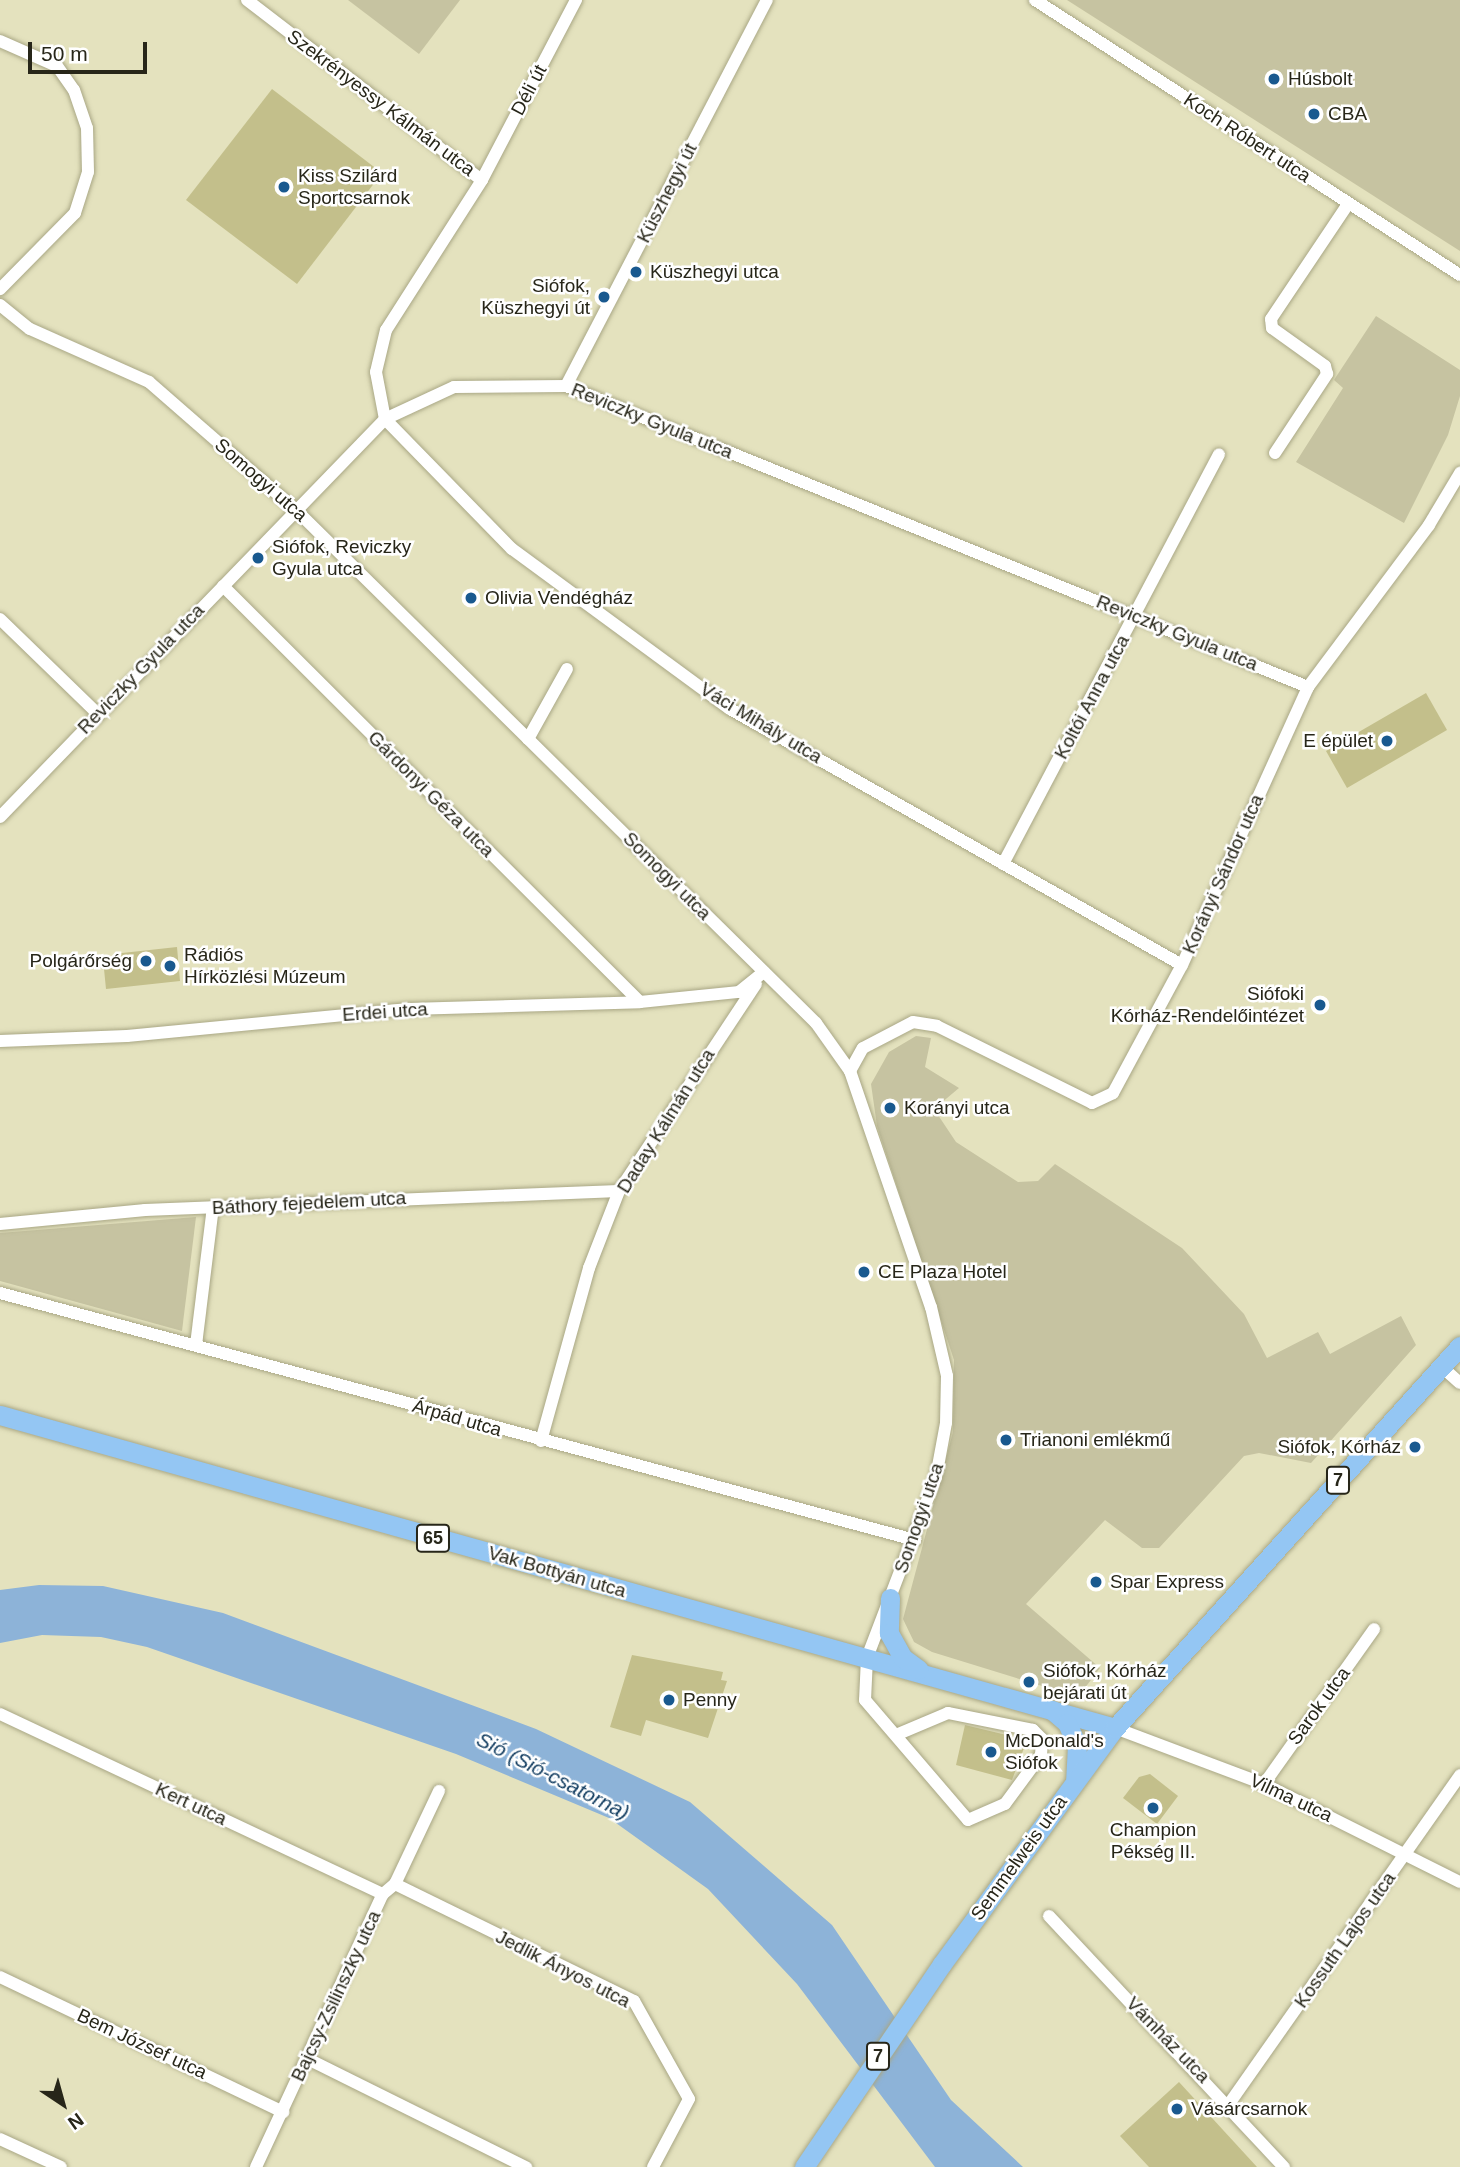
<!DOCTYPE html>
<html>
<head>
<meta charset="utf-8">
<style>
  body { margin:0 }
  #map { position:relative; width:1460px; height:2167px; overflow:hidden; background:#e4e2be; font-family:Arial,sans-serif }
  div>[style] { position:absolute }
  .green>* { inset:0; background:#c6c3a1 }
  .water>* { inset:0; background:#8db3d8 }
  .building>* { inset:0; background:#c3bf8b }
  .roads { filter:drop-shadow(0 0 2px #a9a785) drop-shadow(0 0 2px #a9a785) }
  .minor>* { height:12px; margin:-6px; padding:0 6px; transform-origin:6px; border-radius:6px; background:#fff }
  .primary>* { height:19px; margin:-9.5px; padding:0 9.5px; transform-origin:9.5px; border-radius:9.5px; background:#94c6f3 }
  .dots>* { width:19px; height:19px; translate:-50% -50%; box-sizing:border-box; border:4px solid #fff; border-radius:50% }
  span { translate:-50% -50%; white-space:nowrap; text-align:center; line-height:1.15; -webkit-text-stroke:5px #fff; paint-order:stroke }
  .shield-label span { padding:2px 5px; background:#fff; border:2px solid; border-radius:5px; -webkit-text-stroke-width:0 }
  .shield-label { font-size:18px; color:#272619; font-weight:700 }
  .poi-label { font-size:19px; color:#272619 }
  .left { translate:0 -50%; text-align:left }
  .right { translate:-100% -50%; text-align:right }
  .street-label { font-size:19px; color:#272619 }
  .water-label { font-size:21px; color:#103b5f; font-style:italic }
  .north { position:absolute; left:28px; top:2069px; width:70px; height:70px; -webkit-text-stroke:5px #fff; paint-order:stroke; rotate:144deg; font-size:19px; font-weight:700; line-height:28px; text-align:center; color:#272619 }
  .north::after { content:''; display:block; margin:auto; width:24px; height:32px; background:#272619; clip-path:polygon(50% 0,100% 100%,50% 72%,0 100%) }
  .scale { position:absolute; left:28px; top:42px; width:119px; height:32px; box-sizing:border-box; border:4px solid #272619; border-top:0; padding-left:9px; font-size:21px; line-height:24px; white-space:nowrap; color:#272619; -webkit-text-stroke:5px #fff; paint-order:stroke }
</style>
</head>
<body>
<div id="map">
  <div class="green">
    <i style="clip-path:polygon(348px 0,460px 0,419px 54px)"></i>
    <i style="clip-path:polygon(1067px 0,1460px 0,1460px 251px)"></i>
    <i style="clip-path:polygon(1376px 316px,1460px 370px,1460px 396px,1448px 435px,1404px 523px,1296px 462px,1343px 388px,1334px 380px)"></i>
    <i style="clip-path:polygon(916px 1036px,931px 1038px,925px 1067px,959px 1088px,934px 1109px,956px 1142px,1018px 1182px,1038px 1181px,1055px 1164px,1182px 1248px,1244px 1314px,1267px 1358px,1318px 1332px,1330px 1354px,1401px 1316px,1416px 1345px,1311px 1463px,1259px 1453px,1244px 1456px,1159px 1548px,1142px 1548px,1105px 1520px,1026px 1604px,1100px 1668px,1078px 1697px,932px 1652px,914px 1642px,903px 1619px,953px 1432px,954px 1360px,877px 1126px,871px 1084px,889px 1052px)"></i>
    <i style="clip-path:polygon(196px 1217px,182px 1331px,0 1281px,0 1233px)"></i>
  </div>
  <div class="water">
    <i style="clip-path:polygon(39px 1585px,103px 1586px,223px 1613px,536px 1729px,690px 1802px,832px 1925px,951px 2100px,1023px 2167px,935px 2167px,797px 1984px,708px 1889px,609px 1818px,456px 1754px,147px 1647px,101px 1637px,42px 1635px,0 1643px,0 1590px)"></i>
  </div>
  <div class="building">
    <i style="clip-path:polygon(272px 89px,382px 173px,297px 284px,186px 200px)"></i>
    <i style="clip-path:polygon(1426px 693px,1447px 730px,1347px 788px,1326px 751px)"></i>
    <i style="clip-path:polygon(177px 947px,180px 981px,106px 989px,104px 969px,114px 968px,113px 954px)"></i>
    <i style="clip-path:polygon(632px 1655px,723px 1672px,721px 1680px,727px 1681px,708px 1738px,646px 1720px,641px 1736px,610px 1727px)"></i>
    <i style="clip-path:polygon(965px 1725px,1027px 1740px,1012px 1780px,956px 1765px)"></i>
    <i style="clip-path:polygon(1150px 1774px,1178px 1796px,1157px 1824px,1123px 1798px,1139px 1777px)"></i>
    <i style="clip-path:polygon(1179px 2082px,1257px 2167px,1149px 2167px,1120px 2136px)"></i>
  </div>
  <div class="roads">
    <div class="minor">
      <i style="left:247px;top:0;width:296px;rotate:37.5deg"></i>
      <i style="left:576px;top:0;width:203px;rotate:117.6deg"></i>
      <i style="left:482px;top:180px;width:178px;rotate:122.6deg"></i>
      <i style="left:386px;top:330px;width:43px;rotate:103.4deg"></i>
      <i style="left:376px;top:372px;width:48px;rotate:79.2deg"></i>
      <i style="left:385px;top:419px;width:182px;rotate:45.7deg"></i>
      <i style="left:512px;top:549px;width:270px;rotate:36.3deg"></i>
      <i style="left:730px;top:709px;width:519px;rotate:29.53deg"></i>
      <i style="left:1035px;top:0;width:506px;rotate:32.91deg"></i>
      <i style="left:0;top:41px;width:62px;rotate:23.7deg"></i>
      <i style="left:57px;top:66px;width:29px;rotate:55deg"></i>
      <i style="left:74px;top:90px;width:40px;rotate:71.1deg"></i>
      <i style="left:87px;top:128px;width:44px;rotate:88.7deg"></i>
      <i style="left:88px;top:172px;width:43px;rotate:107.6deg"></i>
      <i style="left:75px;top:213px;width:107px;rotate:134.6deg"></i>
      <i style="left:0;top:305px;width:38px;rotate:39deg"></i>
      <i style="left:30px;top:329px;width:130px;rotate:24deg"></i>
      <i style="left:149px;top:382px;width:196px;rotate:41.1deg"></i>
      <i style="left:297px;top:511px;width:729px;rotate:44.61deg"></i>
      <i style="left:816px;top:1023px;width:59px;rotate:54.7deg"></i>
      <i style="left:850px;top:1071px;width:250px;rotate:71.1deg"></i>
      <i style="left:931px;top:1307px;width:71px;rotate:76.9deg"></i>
      <i style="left:947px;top:1376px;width:47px;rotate:91.2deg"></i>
      <i style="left:946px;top:1423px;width:55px;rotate:100.5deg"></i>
      <i style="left:936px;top:1477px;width:194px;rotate:110.9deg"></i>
      <i style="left:867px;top:1658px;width:42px;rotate:92.7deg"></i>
      <i style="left:865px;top:1700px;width:158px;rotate:49.4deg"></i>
      <i style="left:968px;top:1820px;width:40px;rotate:-23.4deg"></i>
      <i style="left:1005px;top:1804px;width:61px;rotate:-53.7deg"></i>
      <i style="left:1041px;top:1755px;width:16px;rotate:-86deg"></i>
      <i style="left:1042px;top:1739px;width:13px;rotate:-135deg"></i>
      <i style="left:1033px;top:1730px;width:87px;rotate:-168.7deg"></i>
      <i style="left:948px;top:1713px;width:54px;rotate:157.2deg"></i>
      <i style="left:566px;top:386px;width:435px;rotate:-62.5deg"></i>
      <i style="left:1275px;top:453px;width:95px;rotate:-56.6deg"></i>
      <i style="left:1327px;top:374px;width:8px;rotate:-104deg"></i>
      <i style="left:1325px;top:366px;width:65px;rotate:-144.4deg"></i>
      <i style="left:1272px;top:328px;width:9px;rotate:-96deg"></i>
      <i style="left:1271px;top:319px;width:138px;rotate:-56.2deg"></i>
      <i style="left:223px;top:586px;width:589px;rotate:44.93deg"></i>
      <i style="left:0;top:619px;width:135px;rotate:44.1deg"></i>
      <i style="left:528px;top:739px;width:80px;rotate:-60.9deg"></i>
      <i style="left:0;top:817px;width:554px;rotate:-45.95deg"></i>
      <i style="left:385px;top:419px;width:76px;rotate:-24.9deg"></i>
      <i style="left:454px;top:387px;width:112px;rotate:-0.5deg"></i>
      <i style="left:566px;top:386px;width:801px;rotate:22.08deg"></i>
      <i style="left:1003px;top:864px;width:463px;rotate:-62.2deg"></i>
      <i style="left:0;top:1041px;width:127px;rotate:-2.3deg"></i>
      <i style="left:127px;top:1036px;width:283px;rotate:-5.5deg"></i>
      <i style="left:409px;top:1009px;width:231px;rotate:-1.7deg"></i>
      <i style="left:640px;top:1002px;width:100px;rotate:-5.8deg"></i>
      <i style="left:739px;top:992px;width:32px;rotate:-39deg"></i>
      <i style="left:850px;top:1071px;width:26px;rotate:-61deg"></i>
      <i style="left:863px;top:1048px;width:56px;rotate:-27.5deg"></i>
      <i style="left:913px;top:1022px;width:24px;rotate:9deg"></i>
      <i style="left:937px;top:1026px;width:173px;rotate:26.4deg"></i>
      <i style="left:1092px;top:1103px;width:23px;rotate:-25deg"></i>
      <i style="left:1113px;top:1093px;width:145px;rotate:-61.7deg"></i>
      <i style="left:1182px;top:965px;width:305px;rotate:-65.6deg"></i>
      <i style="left:1308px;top:687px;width:202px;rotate:-53.2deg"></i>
      <i style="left:1429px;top:525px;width:61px;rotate:-59.2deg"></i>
      <i style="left:0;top:1224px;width:146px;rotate:-5.5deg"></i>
      <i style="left:145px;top:1210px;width:474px;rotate:-2.3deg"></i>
      <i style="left:0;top:1293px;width:948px;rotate:15.11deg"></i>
      <i style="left:196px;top:1345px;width:139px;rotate:-83deg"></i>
      <i style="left:1441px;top:1366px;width:25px;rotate:42deg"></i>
      <i style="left:541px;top:1441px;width:180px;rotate:-74.5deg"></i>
      <i style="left:589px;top:1268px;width:83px;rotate:-68.7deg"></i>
      <i style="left:619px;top:1191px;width:248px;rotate:-56.5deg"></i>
      <i style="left:0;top:1714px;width:423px;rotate:25.2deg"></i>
      <i style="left:1115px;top:1728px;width:159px;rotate:20.6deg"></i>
      <i style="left:1264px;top:1784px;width:219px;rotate:26.6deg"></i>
      <i style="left:1264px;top:1784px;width:190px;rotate:-54.6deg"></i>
      <i style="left:395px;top:1884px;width:266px;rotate:26.1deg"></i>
      <i style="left:634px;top:2001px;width:112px;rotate:60.7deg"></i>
      <i style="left:689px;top:2099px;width:77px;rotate:117.9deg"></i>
      <i style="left:1049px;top:1916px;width:344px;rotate:46.9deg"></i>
      <i style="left:0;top:1977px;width:314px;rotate:25.5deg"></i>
      <i style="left:306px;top:2058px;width:246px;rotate:26.4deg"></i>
      <i style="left:1229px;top:2104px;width:402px;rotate:-54.9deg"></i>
      <i style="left:0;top:2139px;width:67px;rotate:24.7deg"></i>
      <i style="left:256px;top:2167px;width:301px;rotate:-65.1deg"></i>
      <i style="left:383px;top:1894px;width:16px;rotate:-40deg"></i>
      <i style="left:395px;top:1884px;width:103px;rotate:-64.7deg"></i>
    </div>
    <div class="primary">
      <i style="left:0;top:1415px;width:1158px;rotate:15.68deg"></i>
      <i style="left:890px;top:1598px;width:35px;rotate:92deg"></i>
      <i style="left:889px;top:1633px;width:29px;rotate:61deg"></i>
      <i style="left:903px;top:1658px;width:19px;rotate:36deg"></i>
      <i style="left:1052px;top:1710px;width:20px;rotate:41deg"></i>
      <i style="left:1067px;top:1723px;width:24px;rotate:66deg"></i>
      <i style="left:1077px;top:1745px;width:34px;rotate:93deg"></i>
      <i style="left:804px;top:2167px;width:245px;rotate:-55.8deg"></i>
      <i style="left:942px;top:1964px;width:293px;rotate:-53.8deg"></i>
      <i style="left:1115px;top:1728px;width:515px;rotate:-47.91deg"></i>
    </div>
  </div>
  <div class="dots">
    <i style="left:1274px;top:79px;background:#19598f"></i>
    <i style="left:1314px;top:114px;background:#19598f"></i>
    <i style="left:284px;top:187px;background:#19598f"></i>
    <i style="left:636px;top:272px;background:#19598f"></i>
    <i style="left:604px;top:297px;background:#19598f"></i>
    <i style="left:258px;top:558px;background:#19598f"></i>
    <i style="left:471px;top:598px;background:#19598f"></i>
    <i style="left:1387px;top:741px;background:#19598f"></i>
    <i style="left:146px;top:961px;background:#19598f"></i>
    <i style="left:170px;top:966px;background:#19598f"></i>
    <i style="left:1320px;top:1005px;background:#19598f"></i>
    <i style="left:890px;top:1108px;background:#19598f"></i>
    <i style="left:864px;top:1272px;background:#19598f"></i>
    <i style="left:1006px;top:1440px;background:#19598f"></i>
    <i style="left:1415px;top:1447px;background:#19598f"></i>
    <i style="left:1096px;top:1582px;background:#19598f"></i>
    <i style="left:1029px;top:1682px;background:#19598f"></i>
    <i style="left:669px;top:1700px;background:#19598f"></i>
    <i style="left:991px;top:1752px;background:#19598f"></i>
    <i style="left:1153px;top:1808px;background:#19598f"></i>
    <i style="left:1177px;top:2109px;background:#19598f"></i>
  </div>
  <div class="shield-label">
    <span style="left:1338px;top:1480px">7</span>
    <span style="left:433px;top:1538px">65</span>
    <span style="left:878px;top:2056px">7</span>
  </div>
  <div class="poi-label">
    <span class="left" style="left:1288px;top:79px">Húsbolt</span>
    <span class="left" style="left:1328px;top:114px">CBA</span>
    <span class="left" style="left:298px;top:187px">Kiss Szilárd<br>Sportcsarnok</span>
    <span class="left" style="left:650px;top:272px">Küszhegyi utca</span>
    <span class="right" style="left:590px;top:297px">Siófok,<br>Küszhegyi út</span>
    <span class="left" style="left:272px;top:558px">Siófok, Reviczky<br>Gyula utca</span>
    <span class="left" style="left:485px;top:598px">Olivia Vendégház</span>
    <span class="right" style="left:1373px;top:741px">E épület</span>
    <span class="left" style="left:184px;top:966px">Rádiós<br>Hírközlési Múzeum</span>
    <span class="right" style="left:132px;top:961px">Polgárőrség</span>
    <span class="right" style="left:1304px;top:1005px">Siófoki<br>Kórház-Rendelőintézet</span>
    <span class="left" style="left:904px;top:1108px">Korányi utca</span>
    <span class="left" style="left:878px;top:1272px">CE Plaza Hotel</span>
    <span class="left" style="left:1020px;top:1440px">Trianoni emlékmű</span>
    <span class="right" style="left:1401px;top:1447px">Siófok, Kórház</span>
    <span class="left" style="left:1110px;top:1582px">Spar Express</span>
    <span class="left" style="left:1043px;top:1682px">Siófok, Kórház<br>bejárati út</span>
    <span class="left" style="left:683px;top:1700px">Penny</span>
    <span class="left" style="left:1005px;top:1752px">McDonald's<br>Siófok</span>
    <span style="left:1153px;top:1841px">Champion<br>Pékség II.</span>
    <span class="left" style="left:1191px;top:2109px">Vásárcsarnok</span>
  </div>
  <div class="street-label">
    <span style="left:529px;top:90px;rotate:-62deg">Déli út</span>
    <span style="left:381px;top:103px;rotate:37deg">Szekrényessy Kálmán utca</span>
    <span style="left:1247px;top:138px;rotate:33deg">Koch Róbert utca</span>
    <span style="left:667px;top:193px;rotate:-63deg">Küszhegyi út</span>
    <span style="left:652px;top:421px;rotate:22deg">Reviczky Gyula utca</span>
    <span style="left:261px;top:480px;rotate:41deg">Somogyi utca</span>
    <span style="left:1177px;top:633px;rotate:22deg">Reviczky Gyula utca</span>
    <span style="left:141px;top:669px;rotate:-46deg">Reviczky Gyula utca</span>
    <span style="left:1092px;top:697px;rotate:-62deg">Koltói Anna utca</span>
    <span style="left:761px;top:723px;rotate:31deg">Váci Mihály utca</span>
    <span style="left:431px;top:794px;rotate:45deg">Gárdonyi Géza utca</span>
    <span style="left:1223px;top:874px;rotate:-66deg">Korányi Sándor utca</span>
    <span style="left:667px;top:876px;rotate:45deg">Somogyi utca</span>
    <span style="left:385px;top:1012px;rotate:-4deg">Erdei utca</span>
    <span style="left:666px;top:1121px;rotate:-58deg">Daday Kálmán utca</span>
    <span style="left:309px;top:1203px;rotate:-3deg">Báthory fejedelem utca</span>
    <span style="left:457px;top:1418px;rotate:16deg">Árpád utca</span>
    <span style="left:919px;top:1518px;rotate:-71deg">Somogyi utca</span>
    <span style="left:557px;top:1572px;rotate:16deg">Vak Bottyán utca</span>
    <span style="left:1319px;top:1706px;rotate:-54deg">Sarok utca</span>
    <span style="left:1291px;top:1798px;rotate:25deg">Vilma utca</span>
    <span style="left:191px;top:1804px;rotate:25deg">Kert utca</span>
    <span style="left:1019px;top:1858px;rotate:-54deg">Semmelweis utca</span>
    <span style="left:1345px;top:1940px;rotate:-55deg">Kossuth Lajos utca</span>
    <span style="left:563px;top:1969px;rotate:27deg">Jedlik Ányos utca</span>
    <span style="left:336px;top:1996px;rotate:-65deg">Bajcsy-Zsilinszky utca</span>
    <span style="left:1168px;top:2040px;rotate:46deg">Vámház utca</span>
    <span style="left:142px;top:2044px;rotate:25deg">Bem József utca</span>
  </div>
  <div class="water-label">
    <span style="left:553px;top:1776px;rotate:27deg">Sió (Sió-csatorna)</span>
  </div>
  <div class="north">N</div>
  <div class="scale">50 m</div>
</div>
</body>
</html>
